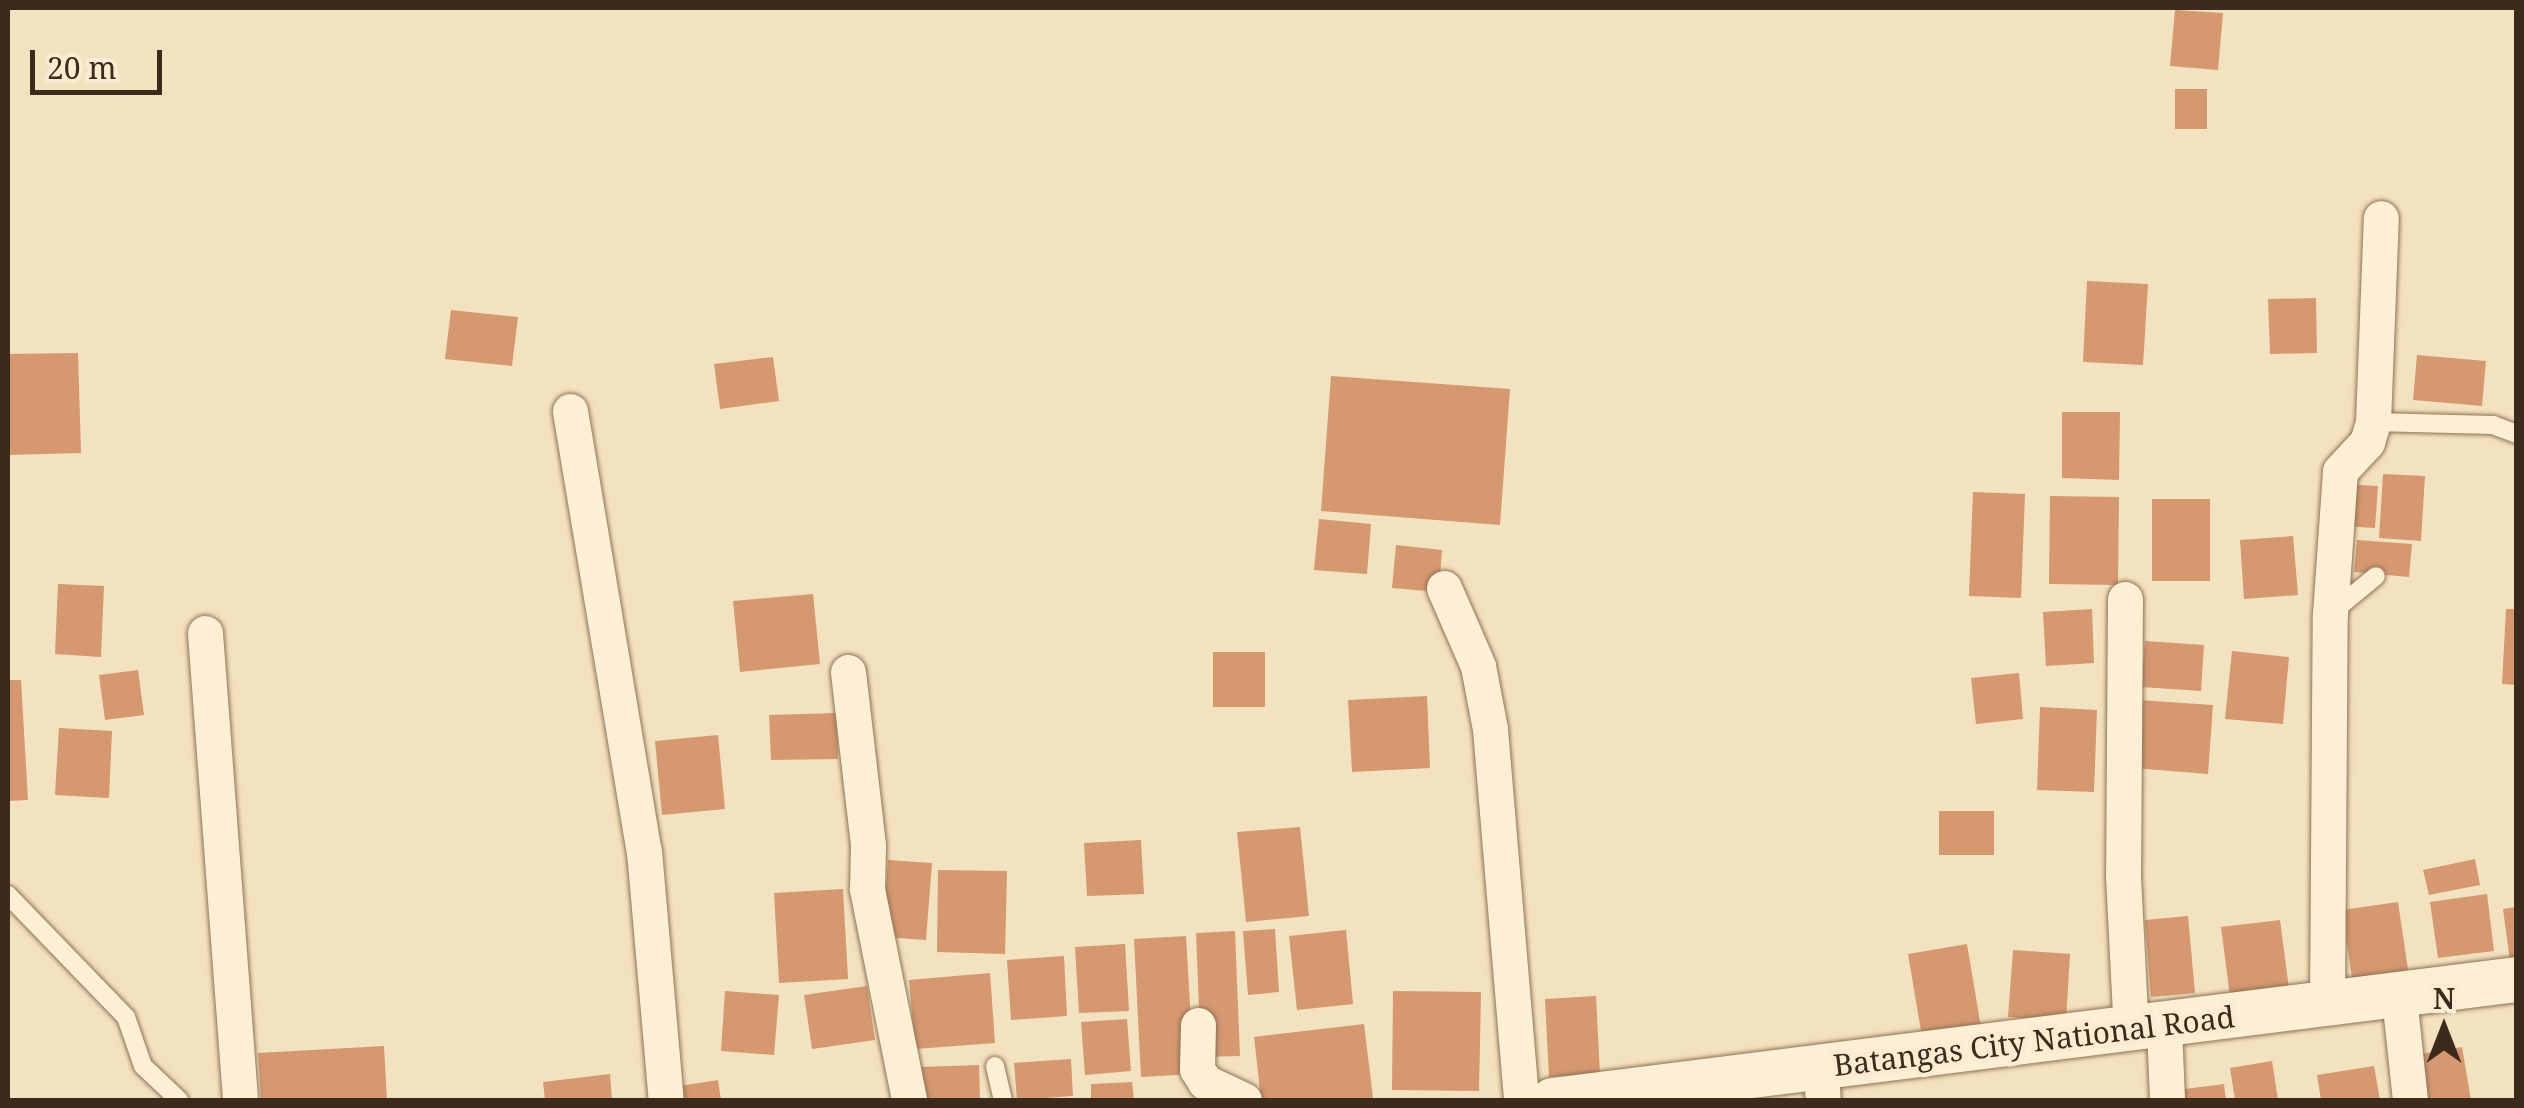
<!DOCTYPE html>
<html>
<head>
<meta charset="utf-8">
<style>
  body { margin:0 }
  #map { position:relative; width:2524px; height:1108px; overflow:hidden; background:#f3e2bf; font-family:"Noto Serif",serif }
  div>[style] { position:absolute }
  .building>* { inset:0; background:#d59871 }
  .roads { filter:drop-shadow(0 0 2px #8e7255) drop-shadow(0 0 2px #8e7255) }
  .service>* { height:18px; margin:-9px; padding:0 9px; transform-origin:9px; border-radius:9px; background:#fcefd4 }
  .minor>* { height:35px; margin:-17.5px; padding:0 17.5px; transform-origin:17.5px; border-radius:17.5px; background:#fcefd4 }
  .tertiary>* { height:45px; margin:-22.5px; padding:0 22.5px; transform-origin:22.5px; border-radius:22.5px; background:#fcefd4 }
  span { translate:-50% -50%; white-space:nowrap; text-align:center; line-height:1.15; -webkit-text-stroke:9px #f9ecd0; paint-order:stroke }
  .street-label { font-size:30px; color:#3c2a1c }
  .frame { position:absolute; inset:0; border:10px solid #3c2a1c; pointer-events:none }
  .north { position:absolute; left:2394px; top:978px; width:100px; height:100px; -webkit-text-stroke:8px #f9ecd0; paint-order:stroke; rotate:0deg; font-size:28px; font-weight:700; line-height:40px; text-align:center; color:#3c2a1c }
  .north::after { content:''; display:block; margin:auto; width:35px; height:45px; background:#3c2a1c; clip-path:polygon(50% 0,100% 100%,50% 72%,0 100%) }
  .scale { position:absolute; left:30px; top:50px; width:132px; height:45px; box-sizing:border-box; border:5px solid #3c2a1c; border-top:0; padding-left:12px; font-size:30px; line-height:35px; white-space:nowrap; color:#3c2a1c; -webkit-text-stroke:8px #f9ecd0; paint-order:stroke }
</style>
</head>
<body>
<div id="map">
  <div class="building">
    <i style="clip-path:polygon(2175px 10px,2223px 13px,2218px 70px,2170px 66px)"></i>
    <i style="clip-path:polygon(2175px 89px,2207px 89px,2207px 129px,2175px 129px)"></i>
    <i style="clip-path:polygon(2087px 281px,2148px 284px,2143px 365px,2083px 362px)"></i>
    <i style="clip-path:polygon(2316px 298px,2317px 353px,2270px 354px,2268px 299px)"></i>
    <i style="clip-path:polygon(451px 310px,518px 317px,512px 366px,445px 359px)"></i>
    <i style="clip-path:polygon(78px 353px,81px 453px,8px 455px,8px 354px)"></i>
    <i style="clip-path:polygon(2417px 355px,2486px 361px,2482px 406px,2413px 400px)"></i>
    <i style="clip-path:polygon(773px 357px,779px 401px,720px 409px,714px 364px)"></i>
    <i style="clip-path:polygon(1331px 376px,1510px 389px,1500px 525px,1321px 511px)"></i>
    <i style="clip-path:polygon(2062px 412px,2120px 412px,2119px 480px,2062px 478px)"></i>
    <i style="clip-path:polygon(2383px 474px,2425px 476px,2421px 541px,2379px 538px)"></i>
    <i style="clip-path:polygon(2343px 484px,2378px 486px,2375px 528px,2341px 526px)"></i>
    <i style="clip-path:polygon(1973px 492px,2025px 494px,2021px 598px,1969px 596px)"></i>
    <i style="clip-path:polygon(2050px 496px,2119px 497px,2118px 585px,2049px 584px)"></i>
    <i style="clip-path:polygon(2152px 499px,2210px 499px,2210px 581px,2152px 581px)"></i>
    <i style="clip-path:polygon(1319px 519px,1371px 524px,1367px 574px,1314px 570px)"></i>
    <i style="clip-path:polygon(2293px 536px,2298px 595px,2244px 599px,2240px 540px)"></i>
    <i style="clip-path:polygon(2357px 540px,2412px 544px,2409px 577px,2354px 572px)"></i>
    <i style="clip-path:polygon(1396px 545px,1442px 550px,1439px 592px,1392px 588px)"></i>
    <i style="clip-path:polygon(58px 584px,104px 586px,101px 657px,55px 654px)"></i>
    <i style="clip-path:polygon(813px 594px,820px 664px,740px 672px,733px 601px)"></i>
    <i style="clip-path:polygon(2092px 609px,2094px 663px,2046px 666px,2043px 612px)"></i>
    <i style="clip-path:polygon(2506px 609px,2516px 609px,2516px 685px,2502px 684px)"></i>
    <i style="clip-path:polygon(2145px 641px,2204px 645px,2201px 691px,2141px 687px)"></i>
    <i style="clip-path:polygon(2232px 651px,2289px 657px,2283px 724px,2225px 719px)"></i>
    <i style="clip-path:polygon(1213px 652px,1265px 652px,1265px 707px,1213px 707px)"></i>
    <i style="clip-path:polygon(138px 670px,144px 715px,105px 720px,99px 675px)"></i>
    <i style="clip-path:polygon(2019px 673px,2023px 719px,1976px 724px,1971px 678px)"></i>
    <i style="clip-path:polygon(8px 680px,21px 680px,28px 800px,8px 801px)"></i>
    <i style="clip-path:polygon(1427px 696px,1430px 768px,1352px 772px,1348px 700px)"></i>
    <i style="clip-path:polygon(2139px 700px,2213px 705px,2208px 774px,2133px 768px)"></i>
    <i style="clip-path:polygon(2040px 707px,2097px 710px,2094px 792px,2037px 790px)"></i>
    <i style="clip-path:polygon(837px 713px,838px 759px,771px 760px,769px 715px)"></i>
    <i style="clip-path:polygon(59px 728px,112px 731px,109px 798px,55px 795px)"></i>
    <i style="clip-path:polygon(718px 735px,725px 809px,662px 815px,655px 741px)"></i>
    <i style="clip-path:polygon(1939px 811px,1994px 811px,1994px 855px,1939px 855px)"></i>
    <i style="clip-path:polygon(1300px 827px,1309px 916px,1246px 922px,1237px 832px)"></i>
    <i style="clip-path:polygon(1141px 840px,1144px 894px,1087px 896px,1084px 843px)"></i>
    <i style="clip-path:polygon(2475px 859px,2480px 885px,2429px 895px,2423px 870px)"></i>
    <i style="clip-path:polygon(888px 860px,932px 863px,926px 940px,883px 937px)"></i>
    <i style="clip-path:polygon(938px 870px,1007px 871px,1005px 954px,937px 952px)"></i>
    <i style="clip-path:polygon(843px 889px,848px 979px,779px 983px,774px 893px)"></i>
    <i style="clip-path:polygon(2487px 894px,2494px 951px,2438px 958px,2430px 902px)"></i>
    <i style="clip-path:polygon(2398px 902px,2409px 976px,2353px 985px,2342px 910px)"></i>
    <i style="clip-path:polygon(2516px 907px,2516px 960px,2510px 961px,2503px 909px)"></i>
    <i style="clip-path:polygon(2188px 916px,2195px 993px,2151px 997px,2145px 920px)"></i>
    <i style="clip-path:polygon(2280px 920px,2289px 989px,2230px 997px,2221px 927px)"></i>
    <i style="clip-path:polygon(1275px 929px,1279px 992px,1248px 995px,1243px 931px)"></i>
    <i style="clip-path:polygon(1346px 930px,1353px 1004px,1297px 1010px,1289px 936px)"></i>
    <i style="clip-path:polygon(1235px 931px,1240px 1056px,1201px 1057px,1196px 933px)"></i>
    <i style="clip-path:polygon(1186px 936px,1194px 1074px,1141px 1077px,1134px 939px)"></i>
    <i style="clip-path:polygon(1125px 944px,1129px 1011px,1079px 1013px,1075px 947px)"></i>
    <i style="clip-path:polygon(1967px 944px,1983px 1039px,1924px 1049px,1908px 954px)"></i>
    <i style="clip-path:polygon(2013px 950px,2070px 954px,2066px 1021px,2008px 1017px)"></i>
    <i style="clip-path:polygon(1064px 956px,1067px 1016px,1011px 1020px,1007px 960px)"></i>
    <i style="clip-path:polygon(990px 973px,995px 1043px,915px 1049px,909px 980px)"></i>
    <i style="clip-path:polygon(867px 986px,875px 1040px,812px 1049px,804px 995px)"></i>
    <i style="clip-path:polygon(725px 991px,779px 995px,774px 1055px,721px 1051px)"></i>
    <i style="clip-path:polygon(1393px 991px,1481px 992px,1479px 1091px,1392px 1090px)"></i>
    <i style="clip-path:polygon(1596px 996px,1600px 1074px,1549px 1077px,1545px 999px)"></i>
    <i style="clip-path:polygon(1127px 1019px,1131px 1071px,1085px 1075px,1081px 1022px)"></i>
    <i style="clip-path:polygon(1364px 1024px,1373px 1098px,1261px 1100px,1254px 1037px)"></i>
    <i style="clip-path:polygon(384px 1046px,387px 1100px,261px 1100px,258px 1053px)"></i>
    <i style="clip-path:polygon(2462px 1047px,2471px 1100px,2417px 1100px,2409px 1056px)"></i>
    <i style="clip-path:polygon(1071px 1059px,1073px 1096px,1017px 1100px,1014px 1063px)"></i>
    <i style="clip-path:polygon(2272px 1061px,2278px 1100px,2235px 1100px,2230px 1068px)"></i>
    <i style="clip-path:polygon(979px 1065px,980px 1100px,921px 1100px,920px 1067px)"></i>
    <i style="clip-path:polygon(2374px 1066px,2380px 1100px,2321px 1100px,2317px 1075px)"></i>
    <i style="clip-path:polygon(610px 1074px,612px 1100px,545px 1100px,543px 1082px)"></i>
    <i style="clip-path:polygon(718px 1080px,721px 1100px,669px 1100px,667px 1088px)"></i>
    <i style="clip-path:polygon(1132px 1082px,1134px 1100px,1091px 1100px,1091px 1084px)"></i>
    <i style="clip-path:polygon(2224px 1084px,2226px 1100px,2170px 1100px,2169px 1091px)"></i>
  </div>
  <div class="roads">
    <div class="service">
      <i style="left:2373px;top:422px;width:120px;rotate:1.4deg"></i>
      <i style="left:2493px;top:425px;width:25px;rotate:21deg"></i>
      <i style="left:2331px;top:613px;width:58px;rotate:-39.4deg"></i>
      <i style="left:8px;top:895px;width:170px;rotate:46deg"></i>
      <i style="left:126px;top:1017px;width:52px;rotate:70.9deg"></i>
      <i style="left:143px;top:1066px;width:50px;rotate:43.4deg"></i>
      <i style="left:995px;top:1066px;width:35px;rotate:77deg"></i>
    </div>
    <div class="minor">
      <i style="left:570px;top:411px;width:446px;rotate:80.5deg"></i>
      <i style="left:644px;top:851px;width:250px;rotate:85deg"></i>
      <i style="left:1444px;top:588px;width:85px;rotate:66.4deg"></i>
      <i style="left:1478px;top:666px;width:64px;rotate:79.2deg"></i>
      <i style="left:1490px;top:729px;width:372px;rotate:85.2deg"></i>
      <i style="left:2125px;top:599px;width:277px;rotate:90.4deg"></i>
      <i style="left:2123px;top:876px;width:156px;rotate:87.1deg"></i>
      <i style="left:205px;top:633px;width:468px;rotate:85.7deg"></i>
      <i style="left:848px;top:672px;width:175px;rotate:83.4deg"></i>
      <i style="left:868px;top:846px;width:43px;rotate:91.3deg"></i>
      <i style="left:867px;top:889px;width:215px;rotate:78.7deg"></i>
      <i style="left:2399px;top:997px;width:104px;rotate:83.9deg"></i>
      <i style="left:2327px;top:1004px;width:390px;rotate:-89.6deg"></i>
      <i style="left:2330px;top:614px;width:143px;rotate:-86deg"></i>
      <i style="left:2340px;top:471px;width:40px;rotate:-47deg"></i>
      <i style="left:2367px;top:442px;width:21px;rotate:-73deg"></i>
      <i style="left:2373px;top:422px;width:204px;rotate:-87.8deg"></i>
      <i style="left:1198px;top:1025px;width:44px;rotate:91.3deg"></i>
      <i style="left:1197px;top:1069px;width:15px;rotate:58deg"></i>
      <i style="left:1205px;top:1082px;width:43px;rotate:24.8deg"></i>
      <i style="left:2164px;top:1027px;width:73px;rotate:87.6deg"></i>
      <i style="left:1821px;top:1067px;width:33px;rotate:87deg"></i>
    </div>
    <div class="tertiary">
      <i style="left:1552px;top:1100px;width:972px;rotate:-7.15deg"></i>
    </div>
  </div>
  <div class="street-label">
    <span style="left:2034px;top:1041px;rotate:-7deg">Batangas City National Road</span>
  </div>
  <div class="frame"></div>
  <div class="north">N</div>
  <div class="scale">20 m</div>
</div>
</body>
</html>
